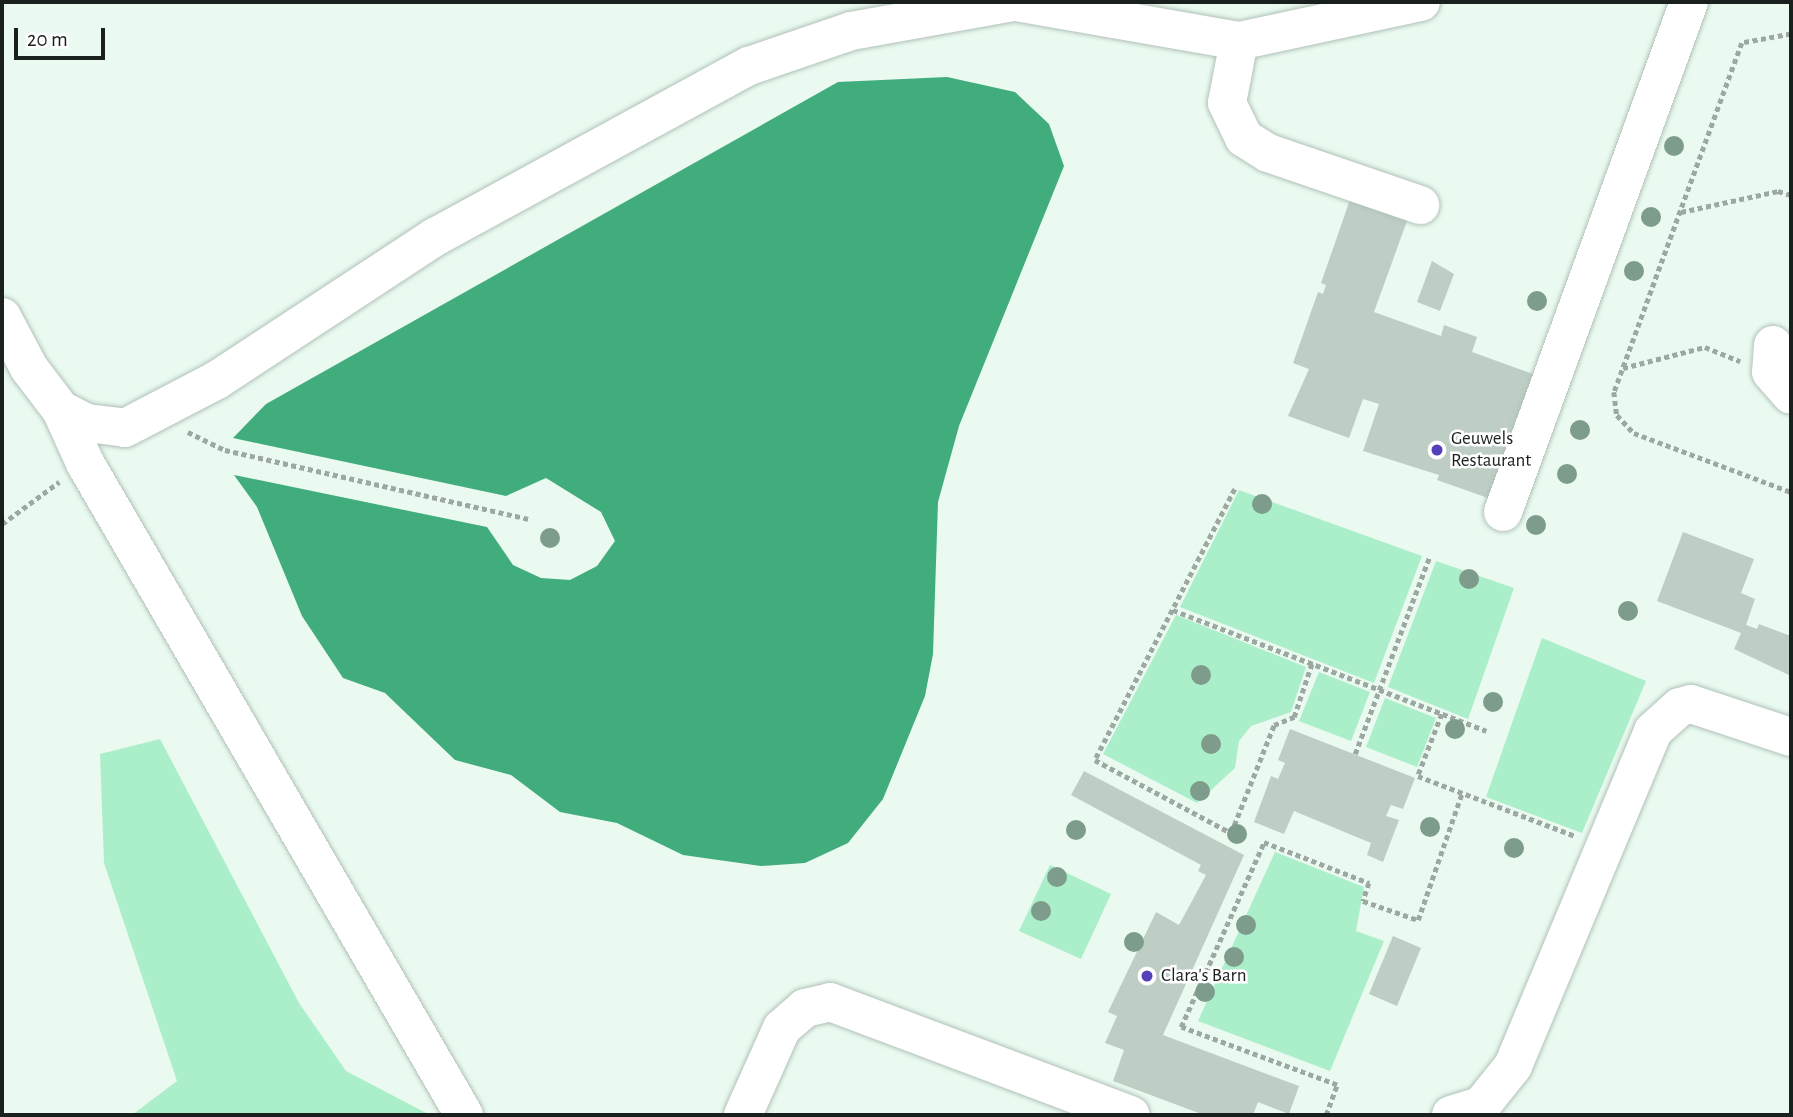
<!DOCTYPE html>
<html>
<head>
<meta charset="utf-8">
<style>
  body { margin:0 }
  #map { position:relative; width:1793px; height:1117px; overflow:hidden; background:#eafaf0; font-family:"Alegreya Sans",sans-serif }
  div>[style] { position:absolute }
  .green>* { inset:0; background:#abeeca }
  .water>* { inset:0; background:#41ac7c }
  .building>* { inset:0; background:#becec5 }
  .path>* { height:4.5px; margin-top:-2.25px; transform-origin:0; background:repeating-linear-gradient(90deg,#9ca8a1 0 5px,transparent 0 8.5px) }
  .roads { filter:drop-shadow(0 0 2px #b1c1b8) drop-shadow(0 0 2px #b1c1b8) }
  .minor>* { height:38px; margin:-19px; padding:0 19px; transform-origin:19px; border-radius:19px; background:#fff }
  .trees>* { width:20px; height:20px; margin:-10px; border-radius:50%; background:#7d9c8c }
  .dots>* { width:19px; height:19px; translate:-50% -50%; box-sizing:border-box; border:4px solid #fff; border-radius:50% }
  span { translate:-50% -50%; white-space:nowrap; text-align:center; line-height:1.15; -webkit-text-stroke:5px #fff; paint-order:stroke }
  .poi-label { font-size:19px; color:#1a201d }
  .left { translate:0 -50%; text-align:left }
  .frame { position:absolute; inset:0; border:4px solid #1a201d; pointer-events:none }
  .scale { position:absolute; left:14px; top:28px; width:91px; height:32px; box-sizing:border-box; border:4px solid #1a201d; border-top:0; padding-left:9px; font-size:21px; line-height:24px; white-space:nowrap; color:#1a201d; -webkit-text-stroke:5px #fff; paint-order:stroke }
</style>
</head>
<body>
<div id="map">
  <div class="green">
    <i style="clip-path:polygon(1239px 490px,1422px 556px,1374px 683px,1180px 607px)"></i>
    <i style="clip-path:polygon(1436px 561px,1514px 588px,1468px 719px,1388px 687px)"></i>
    <i style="clip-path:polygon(1176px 615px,1306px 667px,1291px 712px,1251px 726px,1239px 741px,1235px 768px,1197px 803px,1103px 754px)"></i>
    <i style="clip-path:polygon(1542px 638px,1646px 681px,1582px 833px,1486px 797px)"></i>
    <i style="clip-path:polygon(1319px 672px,1370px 692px,1351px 741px,1299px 721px)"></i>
    <i style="clip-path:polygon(1385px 698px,1436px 718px,1417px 767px,1366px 747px)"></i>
    <i style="clip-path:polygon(160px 739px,299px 1003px,346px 1071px,430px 1115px,132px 1115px,177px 1081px,104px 863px,100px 754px)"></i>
    <i style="clip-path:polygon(1275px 852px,1364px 887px,1356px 931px,1384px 941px,1330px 1071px,1198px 1021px)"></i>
    <i style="clip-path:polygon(1050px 865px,1111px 894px,1081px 959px,1019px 931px)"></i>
  </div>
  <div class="water">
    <i style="clip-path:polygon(947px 77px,1015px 92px,1049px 124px,1064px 166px,959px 426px,938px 502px,933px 654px,925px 696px,883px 799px,848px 843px,805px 863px,761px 866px,683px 855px,617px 823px,560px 812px,511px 775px,455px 760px,385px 693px,343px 678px,302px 616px,257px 507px,234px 475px,487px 527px,513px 565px,541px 578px,570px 580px,597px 566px,615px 541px,601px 512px,546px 478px,506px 496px,233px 438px,266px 404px,838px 82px)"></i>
  </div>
  <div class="building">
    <i style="clip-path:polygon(1353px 191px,1407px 221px,1374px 312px,1441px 336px,1444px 325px,1477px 337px,1472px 352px,1536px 375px,1488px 498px,1437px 480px,1439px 475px,1363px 451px,1379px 404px,1363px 399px,1349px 438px,1288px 416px,1309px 369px,1293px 363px,1318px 292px,1323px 294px,1326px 285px,1321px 283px)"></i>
    <i style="clip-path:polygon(1432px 261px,1454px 274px,1440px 311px,1417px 302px)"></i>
    <i style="clip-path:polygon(1683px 532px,1754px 559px,1741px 593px,1755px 599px,1746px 625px,1757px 629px,1759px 624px,1791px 636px,1791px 676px,1734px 649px,1741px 633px,1657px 601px)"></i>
    <i style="clip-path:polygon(1290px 729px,1415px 778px,1403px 809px,1391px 805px,1386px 816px,1399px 820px,1383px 862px,1367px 855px,1371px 843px,1294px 811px,1284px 834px,1254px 822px,1271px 776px,1278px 779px,1285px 763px,1278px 760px)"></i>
    <i style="clip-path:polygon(1084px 771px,1244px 855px,1163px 1035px,1299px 1086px,1289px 1114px,1258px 1102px,1253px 1115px,1204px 1115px,1113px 1081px,1124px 1050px,1105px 1043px,1117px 1016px,1108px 1012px,1156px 912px,1179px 925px,1206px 875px,1198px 871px,1201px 865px,1071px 795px)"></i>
    <i style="clip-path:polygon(1393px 936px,1421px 948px,1397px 1006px,1369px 994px)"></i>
  </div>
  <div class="path">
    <i style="left:1791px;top:34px;width:50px;rotate:169.6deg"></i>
    <i style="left:1742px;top:43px;width:372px;rotate:110.1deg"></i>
    <i style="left:1614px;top:392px;width:23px;rotate:83deg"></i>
    <i style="left:1617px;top:415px;width:25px;rotate:47deg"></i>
    <i style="left:1634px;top:433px;width:168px;rotate:20.6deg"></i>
    <i style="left:1681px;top:212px;width:99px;rotate:-12.2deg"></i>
    <i style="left:1778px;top:191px;width:14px;rotate:17deg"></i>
    <i style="left:1623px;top:368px;width:85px;rotate:-14.4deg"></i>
    <i style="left:1705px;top:347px;width:38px;rotate:22deg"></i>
    <i style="left:188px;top:432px;width:41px;rotate:25.9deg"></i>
    <i style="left:225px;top:450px;width:311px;rotate:12.8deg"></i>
    <i style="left:1235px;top:489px;width:305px;rotate:117.3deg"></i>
    <i style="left:1095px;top:760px;width:154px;rotate:28.2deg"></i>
    <i style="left:1231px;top:833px;width:116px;rotate:-68.3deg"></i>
    <i style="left:1274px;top:725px;width:22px;rotate:-22deg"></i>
    <i style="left:1294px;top:717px;width:57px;rotate:-71.6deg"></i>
    <i style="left:2px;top:524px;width:71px;rotate:-36.4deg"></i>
    <i style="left:1173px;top:610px;width:336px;rotate:21.1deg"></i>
    <i style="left:1442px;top:714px;width:66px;rotate:111.2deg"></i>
    <i style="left:1418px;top:776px;width:168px;rotate:20.9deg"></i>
    <i style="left:1355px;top:754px;width:210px;rotate:-69.3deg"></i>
    <i style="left:1326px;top:1115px;width:32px;rotate:-70deg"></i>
    <i style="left:1337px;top:1085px;width:166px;rotate:-159.6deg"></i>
    <i style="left:1181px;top:1027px;width:203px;rotate:-65.8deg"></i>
    <i style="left:1264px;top:842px;width:113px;rotate:21.3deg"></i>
    <i style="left:1369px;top:883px;width:19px;rotate:108deg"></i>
    <i style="left:1363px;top:901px;width:58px;rotate:19.1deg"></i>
    <i style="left:1418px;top:920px;width:134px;rotate:-70.9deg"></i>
  </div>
  <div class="roads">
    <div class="minor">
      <i style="left:1016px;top:2px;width:226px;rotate:9.9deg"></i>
      <i style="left:1239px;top:41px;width:186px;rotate:-12.1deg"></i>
      <i style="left:1239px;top:41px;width:63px;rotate:101deg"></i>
      <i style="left:1227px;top:103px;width:39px;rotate:64deg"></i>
      <i style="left:1244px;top:138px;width:28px;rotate:32deg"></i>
      <i style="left:1268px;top:153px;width:161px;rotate:18.9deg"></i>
      <i style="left:2px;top:317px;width:58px;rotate:62.1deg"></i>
      <i style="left:29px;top:368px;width:53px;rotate:52.7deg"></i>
      <i style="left:61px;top:410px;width:29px;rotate:27deg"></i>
      <i style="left:87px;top:423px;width:38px;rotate:7deg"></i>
      <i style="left:125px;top:428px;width:104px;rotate:-27.6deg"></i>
      <i style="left:217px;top:380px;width:261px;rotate:-33.3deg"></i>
      <i style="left:435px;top:237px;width:358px;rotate:-28.6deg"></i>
      <i style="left:749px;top:66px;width:108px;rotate:-18.9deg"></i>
      <i style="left:851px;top:31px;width:166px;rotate:-10.1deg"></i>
      <i style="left:1773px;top:345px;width:27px;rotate:94deg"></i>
      <i style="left:1771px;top:372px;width:30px;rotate:49deg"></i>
      <i style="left:61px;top:410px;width:58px;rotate:65.6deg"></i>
      <i style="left:85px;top:463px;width:754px;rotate:59.83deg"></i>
      <i style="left:1503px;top:512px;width:543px;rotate:-69.96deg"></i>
      <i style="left:743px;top:1115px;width:95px;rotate:-65.9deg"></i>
      <i style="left:782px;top:1028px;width:30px;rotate:-41deg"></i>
      <i style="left:805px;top:1008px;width:26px;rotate:-13deg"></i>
      <i style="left:830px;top:1002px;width:321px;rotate:20.6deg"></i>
      <i style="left:1451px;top:1115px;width:31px;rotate:-17deg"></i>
      <i style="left:1481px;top:1106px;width:51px;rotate:-51.3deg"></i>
      <i style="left:1513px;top:1066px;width:363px;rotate:-67.3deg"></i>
      <i style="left:1653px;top:731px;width:36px;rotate:-42deg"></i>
      <i style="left:1680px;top:707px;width:11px;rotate:-15deg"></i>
      <i style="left:1691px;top:704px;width:105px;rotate:18.3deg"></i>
    </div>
  </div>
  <div class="trees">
    <i style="left:1674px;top:146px"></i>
    <i style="left:1651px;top:217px"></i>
    <i style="left:1634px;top:271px"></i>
    <i style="left:1537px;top:301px"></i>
    <i style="left:1580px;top:430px"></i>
    <i style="left:1567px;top:474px"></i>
    <i style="left:1262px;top:504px"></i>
    <i style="left:1536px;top:525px"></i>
    <i style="left:550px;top:538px"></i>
    <i style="left:1469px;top:579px"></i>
    <i style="left:1628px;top:611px"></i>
    <i style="left:1201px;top:675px"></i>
    <i style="left:1493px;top:702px"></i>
    <i style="left:1455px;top:729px"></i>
    <i style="left:1211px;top:744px"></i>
    <i style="left:1200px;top:791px"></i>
    <i style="left:1430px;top:827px"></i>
    <i style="left:1076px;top:830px"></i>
    <i style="left:1237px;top:834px"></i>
    <i style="left:1514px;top:848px"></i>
    <i style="left:1057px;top:877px"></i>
    <i style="left:1041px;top:911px"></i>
    <i style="left:1246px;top:925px"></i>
    <i style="left:1134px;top:942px"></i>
    <i style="left:1234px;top:957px"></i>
    <i style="left:1205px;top:992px"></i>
  </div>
  <div class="dots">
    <i style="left:1437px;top:450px;background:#5241b9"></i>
    <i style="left:1147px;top:976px;background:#5241b9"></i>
  </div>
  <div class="poi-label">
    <span class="left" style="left:1451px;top:450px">Geuwels<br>Restaurant</span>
    <span class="left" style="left:1161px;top:976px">Clara's Barn</span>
  </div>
  <div class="frame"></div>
  <div class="scale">20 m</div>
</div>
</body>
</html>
